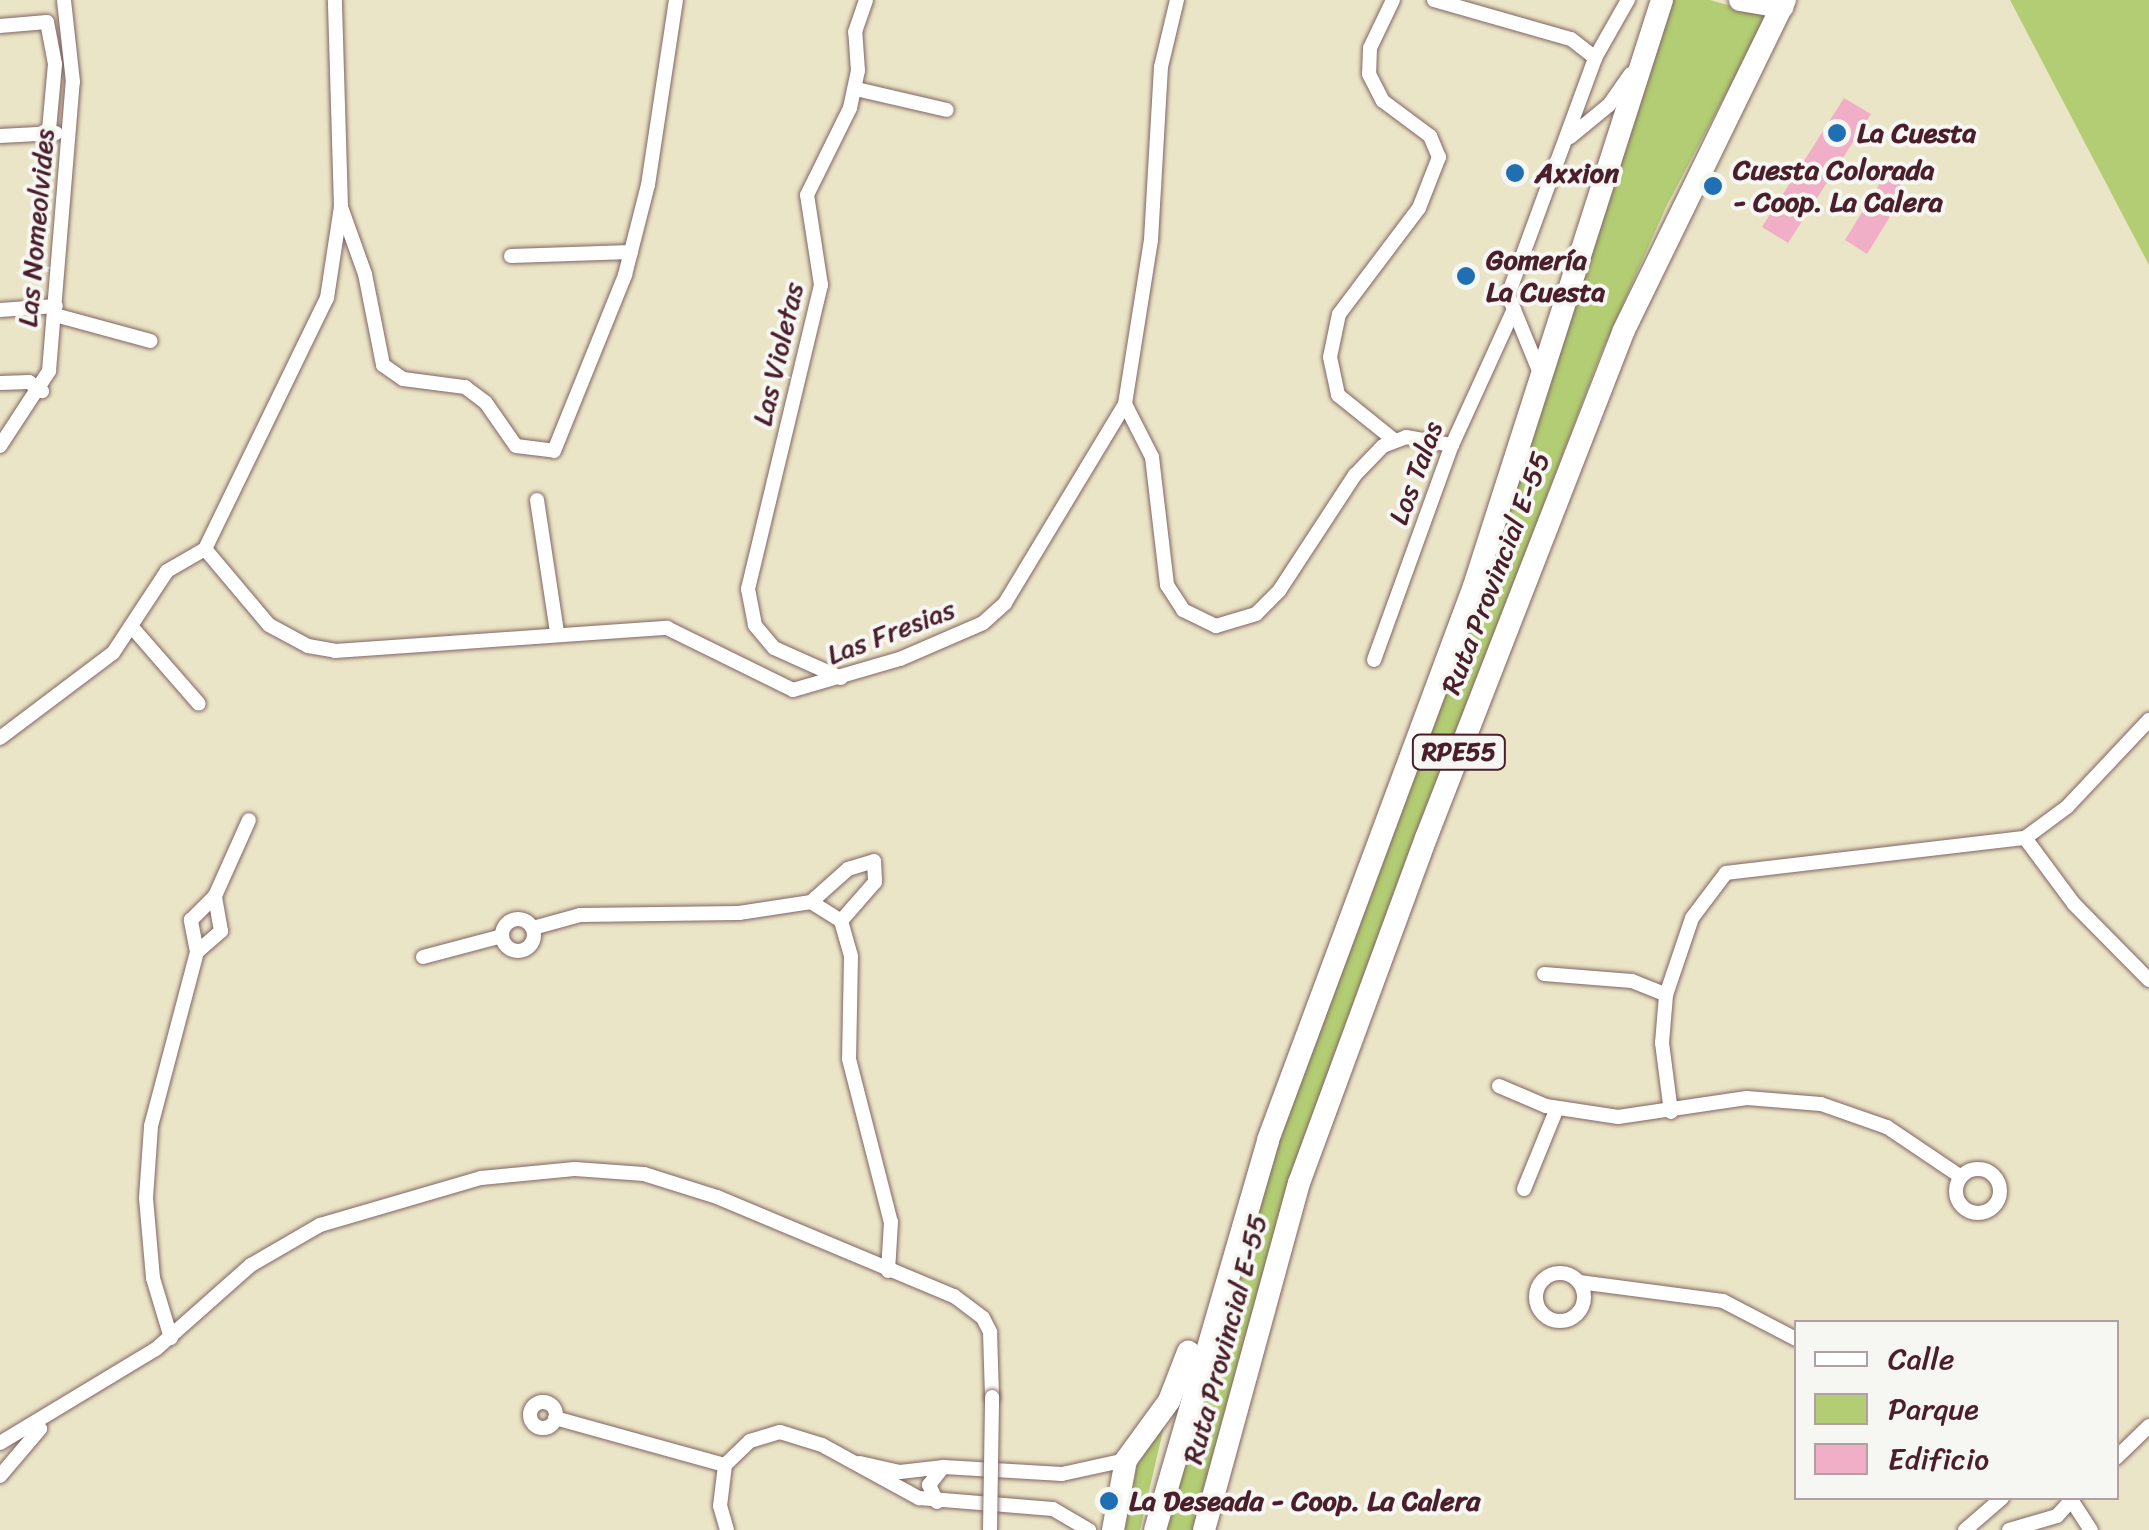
<!DOCTYPE html>
<html>
<head>
<meta charset="utf-8">
<style>
  body { margin:0 }
  #map { position:relative; width:2149px; height:1530px; overflow:hidden; background:#ebe5c7; font-family:Sriracha,sans-serif }
  div>[style] { position:absolute }
  .green>* { inset:0; background:#b2cd73 }
  .building>* { inset:0; background:#f0aec7 }
  .roads { filter:drop-shadow(0 0 2px #826462) drop-shadow(0 0 2px #826462) }
  .minor>* { height:14px; margin:-7px; padding:0 7px; transform-origin:7px; border-radius:7px; background:#fff }
  .minor>.ring { margin:-7px; padding:0; box-sizing:content-box; background:none; border:14px solid #fff; border-radius:50% }
  .primary>* { height:22px; margin:-11px; padding:0 11px; transform-origin:11px; border-radius:11px; background:#fff }
  .bridges { filter:drop-shadow(0 0 2px #826462) drop-shadow(0 0 2px #826462) }
  .minor-bridge>* { height:14px; margin:-7px; padding:0 7px; transform-origin:7px; border-radius:7px; background:#fff }
  .dots>* { width:28px; height:28px; translate:-50% -50%; box-sizing:border-box; border:5px solid #f6f6f2; border-radius:50% }
  span { translate:-50% -50%; white-space:nowrap; text-align:center; line-height:1.15; -webkit-text-stroke:8px #f6f6f2; paint-order:stroke }
  .shield-label span { padding:2px 8px; background:#f6f6f2; border:2px solid; border-radius:8px; -webkit-text-stroke-width:0 }
  .shield-label { font-size:25px; color:#4a1f2b; font-weight:700 }
  .poi-label { font-size:28px; color:#4a1f2b; font-weight:700 }
  .left { translate:0 -50%; text-align:left }
  .street-label { font-size:28px; color:#4a1f2b }
  .legend { position:absolute; left:1794px; top:1320px; width:325px; height:180px; box-sizing:border-box; background:#f6f6f2; border:2px solid #b1a0a2; margin:0; padding:12px 18px; list-style:none; font-size:30px; color:#4a1f2b }
  .legend li { display:flex; align-items:center; gap:20px; height:50px }
  .legend b { width:50px; border:2px solid #b1a0a2 }
</style>
</head>
<body>
<div id="map">
  <div class="green">
    <i style="clip-path:polygon(1673px 0,1710px 0,1767px 16px,1666px 207px,1600px 356px,1304px 1137px,1193px 1530px,1164px 1530px,1274px 1151px)"></i>
    <i style="clip-path:polygon(2010px 0,2149px 0,2149px 265px)"></i>
    <i style="clip-path:polygon(1164px 1426px,1140px 1530px,1125px 1530px,1137px 1465px)"></i>
  </div>
  <div class="building">
    <i style="clip-path:polygon(1844px 98px,1871px 114px,1788px 243px,1762px 227px)"></i>
    <i style="clip-path:polygon(1885px 175px,1907px 189px,1867px 254px,1845px 240px)"></i>
  </div>
  <div class="roads">
    <div class="minor">
      <i style="left:1393px;top:0;width:53px;rotate:115.6deg"></i>
      <i style="left:1370px;top:48px;width:26px;rotate:92deg"></i>
      <i style="left:1369px;top:74px;width:30px;rotate:63deg"></i>
      <i style="left:1383px;top:101px;width:59px;rotate:36.7deg"></i>
      <i style="left:1430px;top:136px;width:23px;rotate:67deg"></i>
      <i style="left:1439px;top:157px;width:55px;rotate:111.4deg"></i>
      <i style="left:1419px;top:208px;width:133px;rotate:127deg"></i>
      <i style="left:1339px;top:314px;width:44px;rotate:101.8deg"></i>
      <i style="left:1330px;top:357px;width:39px;rotate:78deg"></i>
      <i style="left:1338px;top:395px;width:72px;rotate:38.8deg"></i>
      <i style="left:1434px;top:0;width:142px;rotate:15.9deg"></i>
      <i style="left:1571px;top:39px;width:31px;rotate:38deg"></i>
      <i style="left:0;top:26px;width:47px;rotate:-4.9deg"></i>
      <i style="left:47px;top:22px;width:43px;rotate:79.2deg"></i>
      <i style="left:55px;top:64px;width:66px;rotate:95.2deg"></i>
      <i style="left:856px;top:89px;width:93px;rotate:13deg"></i>
      <i style="left:0;top:136px;width:56px;rotate:-3.1deg"></i>
      <i style="left:1570px;top:137px;width:50px;rotate:-39.4deg"></i>
      <i style="left:1609px;top:105px;width:38px;rotate:-55deg"></i>
      <i style="left:341px;top:207px;width:71px;rotate:70.3deg"></i>
      <i style="left:365px;top:274px;width:93px;rotate:78.8deg"></i>
      <i style="left:383px;top:365px;width:24px;rotate:35deg"></i>
      <i style="left:403px;top:379px;width:63px;rotate:7.4deg"></i>
      <i style="left:465px;top:387px;width:26px;rotate:37deg"></i>
      <i style="left:486px;top:403px;width:52px;rotate:55.1deg"></i>
      <i style="left:516px;top:446px;width:38px;rotate:7deg"></i>
      <i style="left:554px;top:451px;width:190px;rotate:-68deg"></i>
      <i style="left:625px;top:275px;width:93px;rotate:-75.7deg"></i>
      <i style="left:648px;top:185px;width:187px;rotate:-81.4deg"></i>
      <i style="left:511px;top:256px;width:120px;rotate:-1.9deg"></i>
      <i style="left:0;top:310px;width:56px;rotate:-4.1deg"></i>
      <i style="left:55px;top:315px;width:99px;rotate:15.2deg"></i>
      <i style="left:1540px;top:373px;width:84px;rotate:-112.3deg"></i>
      <i style="left:1508px;top:295px;width:252px;rotate:-69.8deg"></i>
      <i style="left:1595px;top:58px;width:67px;rotate:-60.4deg"></i>
      <i style="left:0;top:383px;width:29px;rotate:-2deg"></i>
      <i style="left:29px;top:382px;width:16px;rotate:35deg"></i>
      <i style="left:1125px;top:404px;width:59px;rotate:63deg"></i>
      <i style="left:1152px;top:457px;width:129px;rotate:83.3deg"></i>
      <i style="left:1167px;top:585px;width:30px;rotate:57deg"></i>
      <i style="left:1183px;top:610px;width:37px;rotate:26deg"></i>
      <i style="left:1216px;top:626px;width:42px;rotate:-16.7deg"></i>
      <i style="left:1256px;top:614px;width:33px;rotate:-45deg"></i>
      <i style="left:1279px;top:591px;width:139px;rotate:-56.8deg"></i>
      <i style="left:1355px;top:475px;width:40px;rotate:-46deg"></i>
      <i style="left:1383px;top:446px;width:25px;rotate:-21deg"></i>
      <i style="left:1406px;top:437px;width:47px;rotate:9.9deg"></i>
      <i style="left:0;top:446px;width:90px;rotate:-56.8deg"></i>
      <i style="left:49px;top:371px;width:290px;rotate:-85.3deg"></i>
      <i style="left:73px;top:82px;width:82px;rotate:-96.3deg"></i>
      <i style="left:537px;top:500px;width:134px;rotate:81.4deg"></i>
      <i style="left:205px;top:549px;width:99px;rotate:49.9deg"></i>
      <i style="left:269px;top:625px;width:44px;rotate:28.3deg"></i>
      <i style="left:308px;top:646px;width:27px;rotate:10deg"></i>
      <i style="left:335px;top:651px;width:333px;rotate:-4deg"></i>
      <i style="left:667px;top:628px;width:140px;rotate:26.2deg"></i>
      <i style="left:793px;top:690px;width:111px;rotate:-16.2deg"></i>
      <i style="left:900px;top:659px;width:90px;rotate:-23.4deg"></i>
      <i style="left:983px;top:623px;width:30px;rotate:-42deg"></i>
      <i style="left:1005px;top:603px;width:232px;rotate:-58.9deg"></i>
      <i style="left:1125px;top:404px;width:166px;rotate:-81deg"></i>
      <i style="left:1151px;top:240px;width:173px;rotate:-86.7deg"></i>
      <i style="left:1161px;top:67px;width:69px;rotate:-76.6deg"></i>
      <i style="left:205px;top:549px;width:279px;rotate:-64.1deg"></i>
      <i style="left:327px;top:298px;width:92px;rotate:-81.3deg"></i>
      <i style="left:341px;top:207px;width:207px;rotate:-91.7deg"></i>
      <i style="left:131px;top:626px;width:103px;rotate:48.9deg"></i>
      <i style="left:1374px;top:660px;width:229px;rotate:-70.1deg"></i>
      <i style="left:1452px;top:445px;width:149px;rotate:-65.5deg"></i>
      <i style="left:841px;top:678px;width:73px;rotate:-155.9deg"></i>
      <i style="left:774px;top:648px;width:30px;rotate:-130deg"></i>
      <i style="left:755px;top:625px;width:37px;rotate:-101deg"></i>
      <i style="left:748px;top:589px;width:313px;rotate:-76.5deg"></i>
      <i style="left:821px;top:285px;width:91px;rotate:-98.8deg"></i>
      <i style="left:807px;top:195px;width:97px;rotate:-63.7deg"></i>
      <i style="left:850px;top:108px;width:38px;rotate:-78deg"></i>
      <i style="left:858px;top:71px;width:39px;rotate:-94deg"></i>
      <i style="left:855px;top:32px;width:34px;rotate:-71deg"></i>
      <i style="left:0;top:738px;width:141px;rotate:-37deg"></i>
      <i style="left:113px;top:653px;width:98px;rotate:-56.6deg"></i>
      <i style="left:167px;top:571px;width:44px;rotate:-30.1deg"></i>
      <i style="left:2025px;top:838px;width:82px;rotate:53.4deg"></i>
      <i style="left:2074px;top:904px;width:107px;rotate:45.4deg"></i>
      <i style="left:811px;top:902px;width:50px;rotate:-41.7deg"></i>
      <i style="left:848px;top:869px;width:27px;rotate:-17deg"></i>
      <i style="left:874px;top:861px;width:21px;rotate:87deg"></i>
      <i style="left:875px;top:882px;width:52px;rotate:131.1deg"></i>
      <i class="ring" style="left:502px;top:919px;width:18px;height:18px"></i>
      <i style="left:533px;top:928px;width:49px;rotate:-15.5deg"></i>
      <i style="left:580px;top:915px;width:159px;rotate:-0.7deg"></i>
      <i style="left:739px;top:913px;width:73px;rotate:-8.7deg"></i>
      <i style="left:811px;top:902px;width:36px;rotate:32deg"></i>
      <i style="left:841px;top:921px;width:37px;rotate:74deg"></i>
      <i style="left:851px;top:957px;width:102px;rotate:91.1deg"></i>
      <i style="left:849px;top:1059px;width:168px;rotate:75.6deg"></i>
      <i style="left:891px;top:1222px;width:49px;rotate:93.5deg"></i>
      <i style="left:197px;top:952px;width:32px;rotate:-41deg"></i>
      <i style="left:221px;top:931px;width:36px;rotate:-100deg"></i>
      <i style="left:423px;top:957px;width:82px;rotate:-14.9deg"></i>
      <i style="left:1544px;top:974px;width:88px;rotate:4.5deg"></i>
      <i style="left:1632px;top:981px;width:37px;rotate:22deg"></i>
      <i style="left:1499px;top:1086px;width:51px;rotate:23.1deg"></i>
      <i style="left:1546px;top:1106px;width:73px;rotate:8.7deg"></i>
      <i style="left:1618px;top:1117px;width:130px;rotate:-8.4deg"></i>
      <i style="left:1747px;top:1098px;width:74px;rotate:4.6deg"></i>
      <i style="left:1821px;top:1104px;width:70px;rotate:19.2deg"></i>
      <i style="left:1887px;top:1127px;width:89px;rotate:34deg"></i>
      <i style="left:1671px;top:1112px;width:70px;rotate:-97.4deg"></i>
      <i style="left:1662px;top:1043px;width:48px;rotate:-85.2deg"></i>
      <i style="left:1666px;top:995px;width:81px;rotate:-71.3deg"></i>
      <i style="left:1692px;top:918px;width:56px;rotate:-52.9deg"></i>
      <i style="left:1726px;top:873px;width:301px;rotate:-6.7deg"></i>
      <i style="left:2025px;top:838px;width:52px;rotate:-36.4deg"></i>
      <i style="left:2067px;top:807px;width:120px;rotate:-46.7deg"></i>
      <i class="ring" style="left:1956px;top:1169px;width:30px;height:30px"></i>
      <i style="left:1524px;top:1189px;width:87px;rotate:-67.8deg"></i>
      <i class="ring" style="left:1536px;top:1273px;width:34px;height:34px"></i>
      <i style="left:1579px;top:1282px;width:145px;rotate:7.5deg"></i>
      <i style="left:1723px;top:1301px;width:82px;rotate:27.5deg"></i>
      <i style="left:171px;top:1338px;width:63px;rotate:-106.7deg"></i>
      <i style="left:153px;top:1278px;width:80px;rotate:-95deg"></i>
      <i style="left:146px;top:1198px;width:72px;rotate:-86deg"></i>
      <i style="left:151px;top:1126px;width:180px;rotate:-75.2deg"></i>
      <i style="left:197px;top:952px;width:33px;rotate:-101deg"></i>
      <i style="left:191px;top:920px;width:34px;rotate:-45deg"></i>
      <i style="left:215px;top:896px;width:83px;rotate:-65.9deg"></i>
      <i class="ring" style="left:530px;top:1402px;width:12px;height:12px"></i>
      <i style="left:555px;top:1418px;width:176px;rotate:15.5deg"></i>
      <i style="left:0;top:1443px;width:182px;rotate:-31.1deg"></i>
      <i style="left:156px;top:1349px;width:127px;rotate:-41.5deg"></i>
      <i style="left:251px;top:1265px;width:80px;rotate:-30.1deg"></i>
      <i style="left:320px;top:1225px;width:168px;rotate:-16.3deg"></i>
      <i style="left:481px;top:1178px;width:94px;rotate:-5.5deg"></i>
      <i style="left:575px;top:1169px;width:69px;rotate:4.1deg"></i>
      <i style="left:644px;top:1174px;width:77px;rotate:17.5deg"></i>
      <i style="left:717px;top:1197px;width:257px;rotate:22.7deg"></i>
      <i style="left:954px;top:1296px;width:36px;rotate:37deg"></i>
      <i style="left:983px;top:1318px;width:16px;rotate:63deg"></i>
      <i style="left:990px;top:1332px;width:65px;rotate:88.2deg"></i>
      <i style="left:2116px;top:1458px;width:46px;rotate:-44.1deg"></i>
      <i style="left:860px;top:1463px;width:41px;rotate:12.7deg"></i>
      <i style="left:900px;top:1472px;width:44px;rotate:-6.5deg"></i>
      <i style="left:944px;top:1467px;width:118px;rotate:3.4deg"></i>
      <i style="left:1062px;top:1474px;width:66px;rotate:-12.3deg"></i>
      <i style="left:0;top:1476px;width:62px;rotate:-49.6deg"></i>
      <i style="left:2070px;top:1498px;width:38px;rotate:57deg"></i>
      <i style="left:937px;top:1502px;width:19px;rotate:-115deg"></i>
      <i style="left:929px;top:1485px;width:23px;rotate:-52deg"></i>
      <i style="left:727px;top:1530px;width:25px;rotate:-106deg"></i>
      <i style="left:720px;top:1506px;width:41px;rotate:-83deg"></i>
      <i style="left:725px;top:1465px;width:35px;rotate:-44deg"></i>
      <i style="left:750px;top:1441px;width:31px;rotate:-17deg"></i>
      <i style="left:780px;top:1432px;width:44px;rotate:17.2deg"></i>
      <i style="left:822px;top:1445px;width:111px;rotate:28.7deg"></i>
      <i style="left:919px;top:1498px;width:134px;rotate:4.7deg"></i>
      <i style="left:1053px;top:1509px;width:42px;rotate:30.3deg"></i>
      <i style="left:1965px;top:1530px;width:49px;rotate:-40.9deg"></i>
      <i style="left:2009px;top:1530px;width:50px;rotate:-16.3deg"></i>
      <i style="left:2057px;top:1516px;width:24px;rotate:-48deg"></i>
    </div>
    <div class="primary">
      <i style="left:1740px;top:0;width:43px;rotate:9.5deg"></i>
      <i style="left:1113px;top:1530px;width:71px;rotate:-79.5deg"></i>
      <i style="left:1126px;top:1460px;width:73px;rotate:-53.9deg"></i>
      <i style="left:1169px;top:1401px;width:53px;rotate:-68.8deg"></i>
      <i style="left:1155px;top:1530px;width:406px;rotate:-73.8deg"></i>
      <i style="left:1268px;top:1140px;width:591px;rotate:-69.6deg"></i>
      <i style="left:1474px;top:586px;width:615px;rotate:-72.21deg"></i>
      <i style="left:1204px;top:1530px;width:360px;rotate:-74.7deg"></i>
      <i style="left:1299px;top:1183px;width:368px;rotate:-69.8deg"></i>
      <i style="left:1426px;top:838px;width:545px;rotate:-68.71deg"></i>
      <i style="left:1624px;top:330px;width:367px;rotate:-64deg"></i>
    </div>
  </div>
  <div class="bridges">
    <div class="minor-bridge">
      <i style="left:990px;top:1530px;width:133px;rotate:-89.1deg"></i>
    </div>
  </div>
  <div class="dots">
    <i style="left:1837px;top:133px;background:#1f6fb2"></i>
    <i style="left:1515px;top:173px;background:#1f6fb2"></i>
    <i style="left:1713px;top:186px;background:#1f6fb2"></i>
    <i style="left:1466px;top:276px;background:#1f6fb2"></i>
    <i style="left:1109px;top:1501px;background:#1f6fb2"></i>
  </div>
  <div class="shield-label">
    <span style="left:1459px;top:752px">RPE55</span>
  </div>
  <div class="poi-label">
    <span class="left" style="left:1857px;top:133px">La Cuesta</span>
    <span class="left" style="left:1733px;top:186px">Cuesta Colorada<br>- Coop. La Calera</span>
    <span class="left" style="left:1535px;top:173px">Axxion</span>
    <span class="left" style="left:1486px;top:276px">Gomería<br>La Cuesta</span>
    <span class="left" style="left:1129px;top:1501px">La Deseada - Coop. La Calera</span>
  </div>
  <div class="street-label">
    <span style="left:36px;top:228px;rotate:-85deg">Las Nomeolvides</span>
    <span style="left:778px;top:354px;rotate:-77deg">Las Violetas</span>
    <span style="left:1416px;top:473px;rotate:-70deg">Los Talas</span>
    <span style="left:1496px;top:573px;rotate:-69deg">Ruta Provincial E-55</span>
    <span style="left:891px;top:632px;rotate:-21deg">Las Fresias</span>
    <span style="left:1225px;top:1339px;rotate:-75deg">Ruta Provincial E-55</span>
  </div>
  <ul class="legend">
  <li><b style="height:12px;background:#fff"></b>Calle</li>
  <li><b style="height:28px;background:#b2cd73"></b>Parque</li>
  <li><b style="height:28px;background:#f0aec7"></b>Edificio</li>
  </ul>
</div>
</body>
</html>
